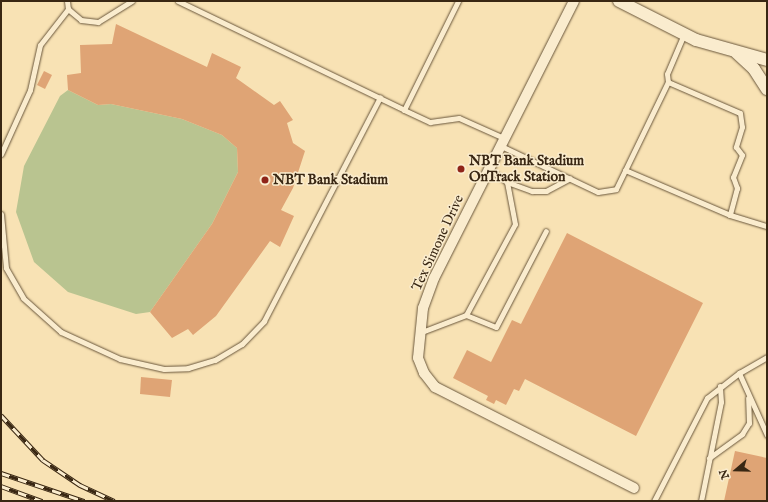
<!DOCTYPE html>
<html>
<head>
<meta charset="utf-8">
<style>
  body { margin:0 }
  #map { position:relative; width:768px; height:502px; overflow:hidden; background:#f8e2b4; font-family:"IM FELL English",serif }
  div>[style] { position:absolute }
  .green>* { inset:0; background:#b9c490 }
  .building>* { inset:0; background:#dfa475 }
  .roads { filter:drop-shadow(0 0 1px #69563b) drop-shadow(0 0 1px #69563b) }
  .service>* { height:5px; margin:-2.5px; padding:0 2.5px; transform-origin:2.5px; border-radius:2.5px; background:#faecce }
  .minor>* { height:10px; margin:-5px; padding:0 5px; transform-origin:5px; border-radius:5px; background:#faecce }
  .tertiary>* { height:12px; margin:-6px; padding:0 6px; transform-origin:6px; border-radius:6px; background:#faecce }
  .rail>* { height:4.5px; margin-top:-2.25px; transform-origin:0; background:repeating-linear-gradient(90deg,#faecce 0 9px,#392713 0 18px); box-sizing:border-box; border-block:1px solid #392713 }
  .dots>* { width:11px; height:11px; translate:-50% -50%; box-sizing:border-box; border:2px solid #faecce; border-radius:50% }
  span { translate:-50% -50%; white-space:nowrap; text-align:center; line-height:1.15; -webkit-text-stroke:3px #faecce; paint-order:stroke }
  .poi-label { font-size:14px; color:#392713; font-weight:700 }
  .left { translate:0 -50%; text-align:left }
  .street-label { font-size:14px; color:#392713 }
  .frame { position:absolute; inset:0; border:2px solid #392713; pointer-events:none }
  .north { position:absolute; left:716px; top:450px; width:40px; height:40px; -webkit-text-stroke:3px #faecce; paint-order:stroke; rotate:250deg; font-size:11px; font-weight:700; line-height:16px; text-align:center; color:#392713 }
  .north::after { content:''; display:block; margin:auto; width:14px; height:18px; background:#392713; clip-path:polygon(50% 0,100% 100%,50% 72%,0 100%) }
</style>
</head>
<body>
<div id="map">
  <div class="green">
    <i style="clip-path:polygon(68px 90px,98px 105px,111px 104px,182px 119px,222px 135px,237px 148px,238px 172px,212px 224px,150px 312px,136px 314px,68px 292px,34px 262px,16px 212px,24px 166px,60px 96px)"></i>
  </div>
  <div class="building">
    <i style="clip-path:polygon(116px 24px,207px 67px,212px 53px,241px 67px,236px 78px,274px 105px,280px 101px,293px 120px,287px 123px,293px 143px,305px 151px,293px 188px,281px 210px,294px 216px,280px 247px,270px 241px,216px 316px,193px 335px,188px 329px,172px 338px,150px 312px,212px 224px,238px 172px,237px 148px,222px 135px,182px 119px,111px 104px,98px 105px,68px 90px,67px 75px,81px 73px,80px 45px,112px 44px)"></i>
    <i style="clip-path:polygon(44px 71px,52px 75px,45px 89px,37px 85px)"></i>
    <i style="clip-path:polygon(567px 233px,703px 303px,636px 436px,525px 379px,519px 391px,514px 389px,506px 405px,496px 400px,494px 404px,486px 400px,488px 396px,453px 378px,467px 350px,491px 362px,512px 320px,521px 324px)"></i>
    <i style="clip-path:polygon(141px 377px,172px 380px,170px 397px,140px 394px)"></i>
    <i style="clip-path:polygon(735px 451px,767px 458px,767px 501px,724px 501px)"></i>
  </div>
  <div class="roads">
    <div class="service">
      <i style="left:67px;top:1px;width:8px;rotate:83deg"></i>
      <i style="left:68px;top:9px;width:17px;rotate:40deg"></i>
      <i style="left:81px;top:20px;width:17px;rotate:7deg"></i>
      <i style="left:98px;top:22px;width:40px;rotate:-32deg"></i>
      <i style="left:178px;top:1px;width:251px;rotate:25.7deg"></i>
      <i style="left:404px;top:110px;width:122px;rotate:-63.6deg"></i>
      <i style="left:684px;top:34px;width:43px;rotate:113deg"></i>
      <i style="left:667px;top:74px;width:8px;rotate:83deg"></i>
      <i style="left:668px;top:82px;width:78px;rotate:23.3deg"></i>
      <i style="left:740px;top:113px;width:14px;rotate:82deg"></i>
      <i style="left:742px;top:127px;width:21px;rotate:107deg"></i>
      <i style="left:736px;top:147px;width:10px;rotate:53deg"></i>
      <i style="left:742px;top:155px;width:24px;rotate:112deg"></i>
      <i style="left:733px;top:177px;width:12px;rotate:70deg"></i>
      <i style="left:737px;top:188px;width:28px;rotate:105deg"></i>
      <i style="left:404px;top:110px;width:29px;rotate:25deg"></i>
      <i style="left:430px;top:122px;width:29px;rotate:-8deg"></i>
      <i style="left:459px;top:118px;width:49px;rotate:24deg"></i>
      <i style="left:501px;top:146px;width:107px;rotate:25.4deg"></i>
      <i style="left:598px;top:192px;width:18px;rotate:-9deg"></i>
      <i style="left:616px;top:189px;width:119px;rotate:-64.1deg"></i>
      <i style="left:1px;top:154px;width:70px;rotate:-65.6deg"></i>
      <i style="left:30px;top:90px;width:46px;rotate:-77.5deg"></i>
      <i style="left:40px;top:45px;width:46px;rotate:-52.1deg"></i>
      <i style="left:489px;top:169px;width:22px;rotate:36deg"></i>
      <i style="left:507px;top:182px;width:27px;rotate:20deg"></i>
      <i style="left:532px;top:191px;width:14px"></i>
      <i style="left:546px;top:191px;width:27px;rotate:-28deg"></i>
      <i style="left:625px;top:170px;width:114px;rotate:23.2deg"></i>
      <i style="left:730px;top:215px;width:39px;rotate:17deg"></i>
      <i style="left:1px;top:214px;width:54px;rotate:84.7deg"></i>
      <i style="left:6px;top:268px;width:34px;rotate:60deg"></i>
      <i style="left:23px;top:298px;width:51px;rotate:41.8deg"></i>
      <i style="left:61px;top:332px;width:65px;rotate:24.6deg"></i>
      <i style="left:120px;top:359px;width:45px;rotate:12.8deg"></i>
      <i style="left:164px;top:369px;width:24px;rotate:-2deg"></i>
      <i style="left:188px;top:368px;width:28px;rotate:-17deg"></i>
      <i style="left:215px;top:360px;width:31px;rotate:-31deg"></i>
      <i style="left:242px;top:344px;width:32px;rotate:-46deg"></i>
      <i style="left:264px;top:321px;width:252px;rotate:-62.6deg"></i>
      <i style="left:466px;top:315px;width:32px;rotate:22deg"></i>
      <i style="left:496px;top:327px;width:108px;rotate:-62.5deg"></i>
      <i style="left:419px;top:333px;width:50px;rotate:-21deg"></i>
      <i style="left:466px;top:315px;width:103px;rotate:-61.7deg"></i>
      <i style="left:515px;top:224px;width:43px;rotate:-100.8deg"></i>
      <i style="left:767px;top:357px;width:32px;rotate:150deg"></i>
      <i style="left:739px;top:373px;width:68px;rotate:65.7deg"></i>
      <i style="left:709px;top:458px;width:41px;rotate:-36deg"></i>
      <i style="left:742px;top:434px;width:13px;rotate:-58deg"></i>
      <i style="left:749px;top:423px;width:25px;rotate:-92deg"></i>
      <i style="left:654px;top:501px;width:116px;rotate:-62.8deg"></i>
      <i style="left:707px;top:398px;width:41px;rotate:-38deg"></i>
      <i style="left:701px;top:501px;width:101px;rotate:-78.6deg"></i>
      <i style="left:721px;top:402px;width:16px;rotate:-94deg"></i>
    </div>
    <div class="minor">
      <i style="left:574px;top:1px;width:310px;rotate:116.8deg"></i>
      <i style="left:434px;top:278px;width:32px;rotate:110deg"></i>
      <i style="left:423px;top:308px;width:50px;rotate:95.7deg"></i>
      <i style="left:418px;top:358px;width:16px;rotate:68deg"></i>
      <i style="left:424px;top:373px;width:18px;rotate:52deg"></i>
      <i style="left:435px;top:387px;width:223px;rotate:26.9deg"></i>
    </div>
    <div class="tertiary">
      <i style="left:619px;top:1px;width:86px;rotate:26.9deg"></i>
      <i style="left:696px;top:40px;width:74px;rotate:15.7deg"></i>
      <i style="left:737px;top:53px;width:23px;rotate:43deg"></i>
      <i style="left:754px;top:69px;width:24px;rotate:57deg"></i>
    </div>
  </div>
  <div class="rail">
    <i style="left:1px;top:415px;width:62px;rotate:47deg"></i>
    <i style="left:43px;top:460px;width:45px;rotate:34deg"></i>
    <i style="left:80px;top:485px;width:38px;rotate:25deg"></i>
    <i style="left:1px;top:473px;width:88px;rotate:18.6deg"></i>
    <i style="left:1px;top:486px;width:44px;rotate:20.1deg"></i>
  </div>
  <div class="dots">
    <i style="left:461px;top:169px;background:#8f2418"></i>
    <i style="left:265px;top:180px;background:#8f2418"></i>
  </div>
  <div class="poi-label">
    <span class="left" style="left:469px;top:169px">NBT Bank Stadium<br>OnTrack Station</span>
    <span class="left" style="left:273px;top:180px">NBT Bank Stadium</span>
  </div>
  <div class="street-label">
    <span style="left:438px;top:243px;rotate:-65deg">Tex Simone Drive</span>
  </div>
  <div class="frame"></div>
  <div class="north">N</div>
</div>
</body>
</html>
